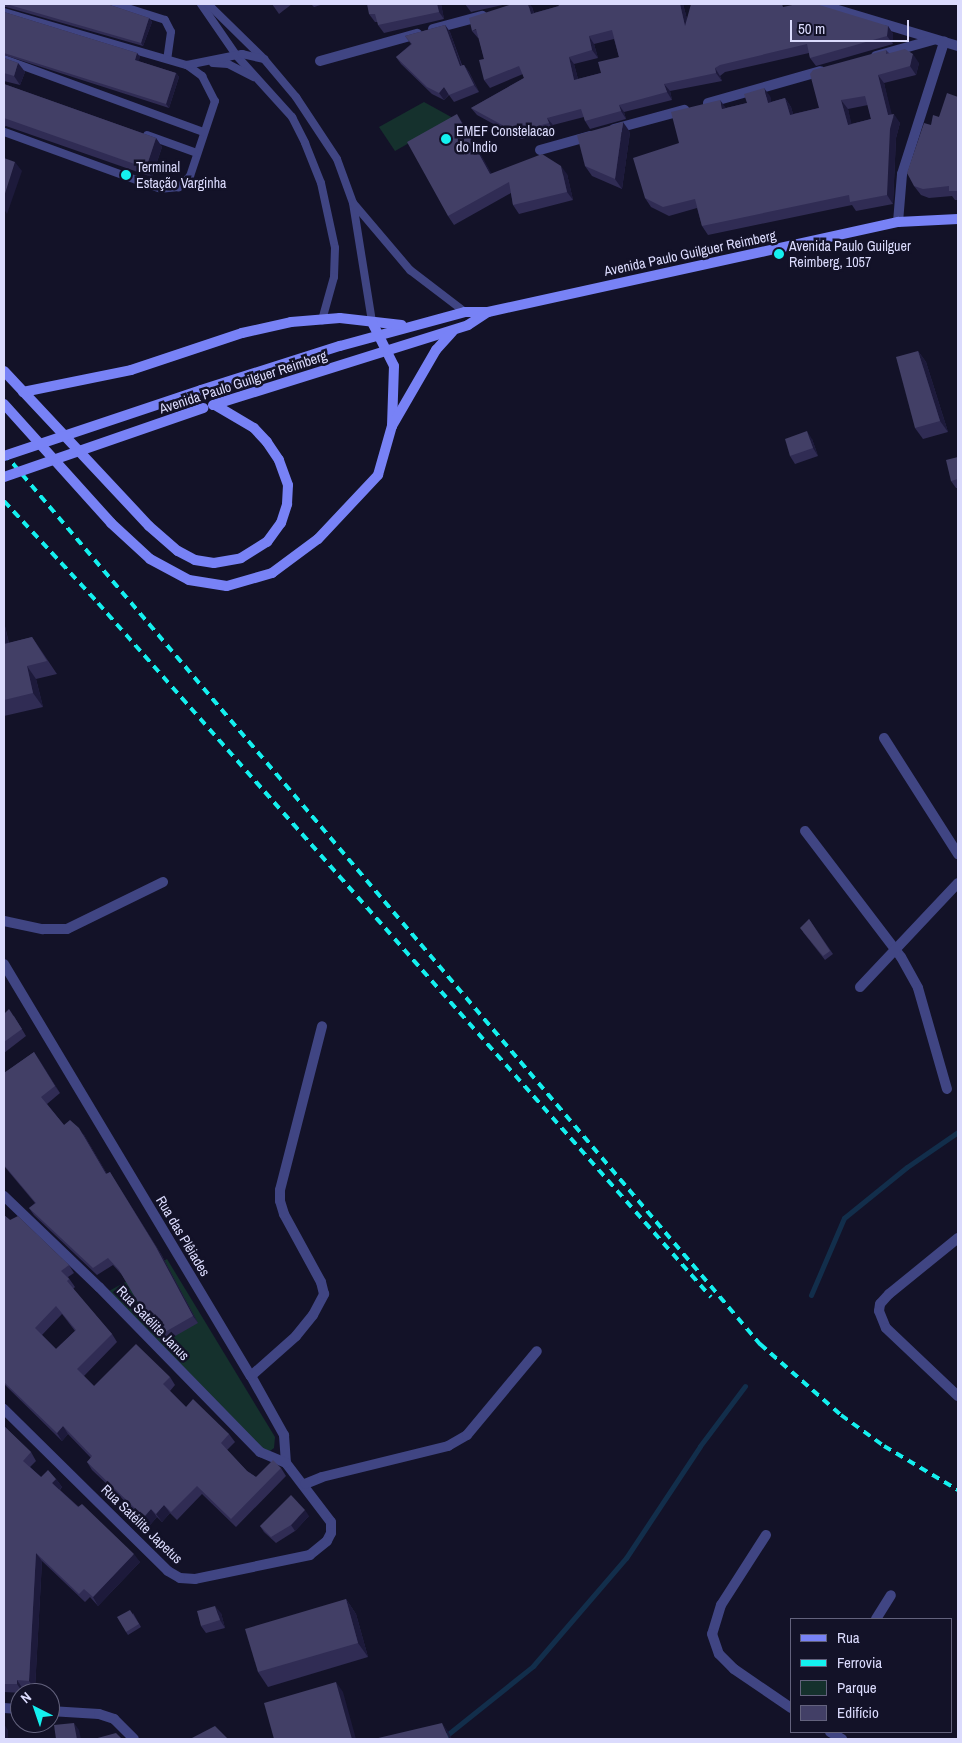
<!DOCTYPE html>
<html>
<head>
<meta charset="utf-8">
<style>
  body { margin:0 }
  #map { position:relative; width:962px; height:1743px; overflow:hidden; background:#131228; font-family:"Archivo Narrow",sans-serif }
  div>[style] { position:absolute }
  .green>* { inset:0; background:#15312d }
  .stream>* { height:5px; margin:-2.5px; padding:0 2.5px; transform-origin:2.5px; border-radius:2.5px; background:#122e4b }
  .lane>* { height:8px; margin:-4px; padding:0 4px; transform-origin:4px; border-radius:4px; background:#404583 }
  .street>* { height:10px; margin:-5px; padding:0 5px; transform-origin:5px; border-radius:5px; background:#404583 }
  .secondary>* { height:10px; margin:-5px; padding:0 5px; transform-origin:5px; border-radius:5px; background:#7882f6 }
  .rail>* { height:4px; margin-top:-2px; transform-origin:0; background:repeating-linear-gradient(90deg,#14f0ef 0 8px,transparent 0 14px) }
  .secondary-bridge>* { height:10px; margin:-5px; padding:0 5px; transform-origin:5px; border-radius:5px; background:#7882f6 }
  .wall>* { inset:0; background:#302c54 }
  .shaded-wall>* { inset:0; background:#1d1a3b }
  .building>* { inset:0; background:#423f66 }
  .dots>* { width:14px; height:14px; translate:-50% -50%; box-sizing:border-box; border:2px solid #131228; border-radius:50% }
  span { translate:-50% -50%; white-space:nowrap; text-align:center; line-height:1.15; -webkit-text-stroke:5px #131228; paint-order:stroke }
  .poi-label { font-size:14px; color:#dbdbfd }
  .left { translate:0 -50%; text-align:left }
  .street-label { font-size:14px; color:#dbdbfd }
  .frame { position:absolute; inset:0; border:5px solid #dbdbfd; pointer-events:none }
  .legend { position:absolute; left:790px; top:1618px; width:162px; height:115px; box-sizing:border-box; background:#131228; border:1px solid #63627d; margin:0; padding:6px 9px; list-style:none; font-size:15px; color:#dbdbfd }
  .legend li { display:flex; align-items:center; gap:10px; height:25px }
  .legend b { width:25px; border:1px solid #63627d }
  .north { position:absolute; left:10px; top:1683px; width:50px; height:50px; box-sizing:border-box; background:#131228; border:1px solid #63627d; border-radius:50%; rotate:319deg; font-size:14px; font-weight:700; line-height:20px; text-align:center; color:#dbdbfd }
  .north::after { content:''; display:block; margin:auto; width:18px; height:22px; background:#14f0ef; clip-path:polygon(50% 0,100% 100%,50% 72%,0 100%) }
  .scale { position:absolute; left:790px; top:20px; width:119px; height:22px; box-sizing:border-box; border:2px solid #dbdbfd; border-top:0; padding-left:6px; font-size:15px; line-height:18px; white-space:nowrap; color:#dbdbfd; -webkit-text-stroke:4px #131228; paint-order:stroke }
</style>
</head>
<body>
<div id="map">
  <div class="green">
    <i style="clip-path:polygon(424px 102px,453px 118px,395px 151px,379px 127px)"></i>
    <i style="clip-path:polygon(167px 1259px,275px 1437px,274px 1448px,270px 1451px,262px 1449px,109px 1291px)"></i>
  </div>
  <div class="stream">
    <i style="left:811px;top:1295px;width:84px;rotate:-66.8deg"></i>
    <i style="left:844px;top:1218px;width:81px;rotate:-39deg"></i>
    <i style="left:907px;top:1167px;width:62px;rotate:-34.5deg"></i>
    <i style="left:442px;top:1739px;width:117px;rotate:-38.7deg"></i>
    <i style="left:533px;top:1666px;width:143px;rotate:-49.3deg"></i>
    <i style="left:626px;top:1558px;width:134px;rotate:-56.5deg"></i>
    <i style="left:700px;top:1446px;width:75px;rotate:-53.1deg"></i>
  </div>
  <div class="lane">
    <i style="left:115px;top:4px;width:52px;rotate:17.7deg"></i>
    <i style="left:165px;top:20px;width:13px;rotate:63deg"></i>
    <i style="left:171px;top:32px;width:27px;rotate:98deg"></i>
    <i style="left:201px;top:4px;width:62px;rotate:55.5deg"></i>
    <i style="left:236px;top:55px;width:84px;rotate:47.9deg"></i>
    <i style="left:292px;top:117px;width:29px;rotate:63deg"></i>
    <i style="left:305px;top:143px;width:43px;rotate:68.2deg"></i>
    <i style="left:321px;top:183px;width:66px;rotate:77.8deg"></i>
    <i style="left:335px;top:248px;width:29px;rotate:92deg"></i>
    <i style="left:334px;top:277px;width:45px;rotate:105.6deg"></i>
    <i style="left:208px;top:4px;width:78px;rotate:44.5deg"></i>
    <i style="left:264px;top:59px;width:50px;rotate:49.9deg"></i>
    <i style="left:296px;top:97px;width:74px;rotate:56.5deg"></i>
    <i style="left:337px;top:159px;width:47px;rotate:70deg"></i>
    <i style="left:353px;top:203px;width:121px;rotate:80.9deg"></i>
    <i style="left:4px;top:12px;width:191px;rotate:16.2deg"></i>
    <i style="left:187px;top:65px;width:19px;rotate:36deg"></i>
    <i style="left:202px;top:76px;width:28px;rotate:63deg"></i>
    <i style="left:215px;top:101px;width:79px;rotate:108.4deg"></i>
    <i style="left:190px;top:176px;width:16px;rotate:135deg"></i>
    <i style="left:179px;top:187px;width:18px;rotate:174deg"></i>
    <i style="left:161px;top:189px;width:167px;rotate:-160deg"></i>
    <i style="left:4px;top:59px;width:213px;rotate:20.1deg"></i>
    <i style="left:213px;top:63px;width:15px;rotate:4deg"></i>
    <i style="left:228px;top:64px;width:29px;rotate:27deg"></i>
    <i style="left:187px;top:65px;width:56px;rotate:-11.3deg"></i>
    <i style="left:242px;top:54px;width:23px;rotate:13deg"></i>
    <i style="left:147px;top:135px;width:53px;rotate:19.8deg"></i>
    <i style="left:354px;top:204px;width:87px;rotate:49.7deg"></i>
    <i style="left:410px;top:270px;width:69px;rotate:37.4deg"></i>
  </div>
  <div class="street">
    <i style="left:818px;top:4px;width:146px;rotate:16.7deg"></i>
    <i style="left:433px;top:29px;width:51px;rotate:-14.9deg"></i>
    <i style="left:876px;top:56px;width:59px;rotate:-15.7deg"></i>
    <i style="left:320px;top:61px;width:101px;rotate:-15.6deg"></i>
    <i style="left:708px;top:103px;width:117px;rotate:-15.8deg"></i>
    <i style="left:614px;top:129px;width:73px;rotate:-15.2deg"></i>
    <i style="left:540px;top:150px;width:52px;rotate:-15.6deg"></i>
    <i style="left:898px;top:222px;width:48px;rotate:-85.2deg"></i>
    <i style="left:902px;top:174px;width:139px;rotate:-72.3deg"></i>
    <i style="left:884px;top:738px;width:138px;rotate:57.5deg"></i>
    <i style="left:805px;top:831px;width:158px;rotate:52.7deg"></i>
    <i style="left:901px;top:957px;width:35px;rotate:61deg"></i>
    <i style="left:918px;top:988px;width:105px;rotate:74deg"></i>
    <i style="left:4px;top:921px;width:40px;rotate:12deg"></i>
    <i style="left:43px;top:929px;width:24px"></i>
    <i style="left:67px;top:929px;width:107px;rotate:-26.1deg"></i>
    <i style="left:4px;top:964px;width:480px;rotate:59.1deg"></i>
    <i style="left:251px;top:1376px;width:68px;rotate:60.8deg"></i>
    <i style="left:284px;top:1435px;width:28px;rotate:86deg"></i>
    <i style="left:286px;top:1463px;width:74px;rotate:52.7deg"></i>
    <i style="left:331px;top:1522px;width:11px;rotate:90deg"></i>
    <i style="left:331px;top:1533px;width:9px;rotate:117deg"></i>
    <i style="left:327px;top:1541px;width:22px;rotate:141deg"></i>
    <i style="left:310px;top:1555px;width:117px;rotate:168.2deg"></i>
    <i style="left:195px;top:1579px;width:15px;rotate:-176deg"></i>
    <i style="left:180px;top:1578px;width:14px;rotate:-150deg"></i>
    <i style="left:168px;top:1571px;width:231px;rotate:-135.4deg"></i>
    <i style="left:860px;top:987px;width:143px;rotate:-46.7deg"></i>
    <i style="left:4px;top:1196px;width:132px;rotate:43.8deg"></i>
    <i style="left:99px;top:1287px;width:231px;rotate:45.7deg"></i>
    <i style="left:260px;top:1452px;width:28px;rotate:23deg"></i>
    <i style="left:958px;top:1238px;width:89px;rotate:140.9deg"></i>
    <i style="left:889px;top:1294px;width:13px;rotate:132deg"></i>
    <i style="left:880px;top:1304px;width:7px;rotate:98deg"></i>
    <i style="left:879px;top:1311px;width:18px;rotate:68deg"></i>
    <i style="left:886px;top:1328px;width:99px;rotate:43.4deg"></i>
    <i style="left:251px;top:1376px;width:60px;rotate:-41.6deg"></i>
    <i style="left:296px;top:1336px;width:27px;rotate:-51deg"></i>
    <i style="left:313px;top:1315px;width:24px;rotate:-62deg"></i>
    <i style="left:324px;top:1294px;width:12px;rotate:-104deg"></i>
    <i style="left:321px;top:1282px;width:77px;rotate:-118.6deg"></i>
    <i style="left:284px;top:1214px;width:14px;rotate:-107deg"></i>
    <i style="left:280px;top:1201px;width:11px;rotate:-90deg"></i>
    <i style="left:280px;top:1190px;width:169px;rotate:-75.6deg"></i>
    <i style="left:305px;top:1484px;width:18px;rotate:-22deg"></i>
    <i style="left:322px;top:1477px;width:130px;rotate:-13.8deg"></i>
    <i style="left:448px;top:1446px;width:22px;rotate:-30deg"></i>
    <i style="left:467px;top:1435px;width:109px;rotate:-50.2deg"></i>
    <i style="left:766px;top:1535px;width:83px;rotate:122.7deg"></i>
    <i style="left:721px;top:1605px;width:30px;rotate:107deg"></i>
    <i style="left:712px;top:1634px;width:21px;rotate:71deg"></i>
    <i style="left:719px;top:1654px;width:21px;rotate:45deg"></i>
    <i style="left:734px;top:1669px;width:69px;rotate:34.4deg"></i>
    <i style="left:876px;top:1619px;width:28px;rotate:-58deg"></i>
    <i style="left:4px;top:1708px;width:16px;rotate:4deg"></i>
    <i style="left:50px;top:1711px;width:49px;rotate:3.5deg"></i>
    <i style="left:99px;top:1714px;width:16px;rotate:18deg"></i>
    <i style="left:114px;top:1719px;width:28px;rotate:45deg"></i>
    <i style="left:830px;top:1732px;width:14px;rotate:30deg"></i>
  </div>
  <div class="secondary">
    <i style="left:4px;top:371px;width:212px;rotate:46.9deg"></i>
    <i style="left:149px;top:526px;width:38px;rotate:41deg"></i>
    <i style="left:178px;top:551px;width:19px;rotate:28deg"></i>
    <i style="left:195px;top:560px;width:19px;rotate:9deg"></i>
    <i style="left:214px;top:563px;width:27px;rotate:-10deg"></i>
    <i style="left:241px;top:558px;width:31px;rotate:-32deg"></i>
    <i style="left:267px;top:542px;width:24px;rotate:-54deg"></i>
    <i style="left:281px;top:523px;width:20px;rotate:-72deg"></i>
    <i style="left:287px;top:504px;width:19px;rotate:-87deg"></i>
    <i style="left:288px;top:485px;width:27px;rotate:-110deg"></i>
    <i style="left:279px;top:460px;width:22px;rotate:-124deg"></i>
    <i style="left:267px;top:442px;width:19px;rotate:-133deg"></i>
    <i style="left:254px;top:428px;width:45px;rotate:-149.5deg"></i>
    <i style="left:201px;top:390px;width:146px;rotate:-17.6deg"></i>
    <i style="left:340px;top:346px;width:130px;rotate:-15.2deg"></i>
    <i style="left:465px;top:312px;width:23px"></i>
    <i style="left:488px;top:312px;width:420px;rotate:-12.4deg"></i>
    <i style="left:898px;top:222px;width:60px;rotate:-2.9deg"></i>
    <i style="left:23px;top:392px;width:110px;rotate:-11.5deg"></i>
    <i style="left:131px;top:370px;width:117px;rotate:-18.4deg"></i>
    <i style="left:242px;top:333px;width:50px;rotate:-12.7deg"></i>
    <i style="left:291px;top:322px;width:49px;rotate:-4.7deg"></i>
    <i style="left:340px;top:318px;width:62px;rotate:6.4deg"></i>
    <i style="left:4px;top:404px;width:160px;rotate:48deg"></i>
    <i style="left:111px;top:523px;width:53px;rotate:42.7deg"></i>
    <i style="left:150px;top:559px;width:44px;rotate:28.3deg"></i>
    <i style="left:189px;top:580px;width:38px;rotate:9deg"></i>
    <i style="left:227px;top:586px;width:47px;rotate:-16.1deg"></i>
    <i style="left:272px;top:573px;width:57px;rotate:-36.5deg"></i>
    <i style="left:318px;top:539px;width:88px;rotate:-46.8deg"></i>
    <i style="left:378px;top:475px;width:51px;rotate:-74.1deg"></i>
    <i style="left:392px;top:426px;width:60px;rotate:-88.1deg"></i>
    <i style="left:394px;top:366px;width:49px;rotate:-116.6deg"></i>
    <i style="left:213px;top:405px;width:267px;rotate:-17.4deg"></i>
    <i style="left:468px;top:325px;width:24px;rotate:-33deg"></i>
    <i style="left:392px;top:426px;width:88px;rotate:-59.9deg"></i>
    <i style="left:436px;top:350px;width:25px;rotate:-48deg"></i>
  </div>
  <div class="rail">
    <i style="left:4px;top:453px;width:1169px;rotate:49.69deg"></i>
    <i style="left:760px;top:1344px;width:108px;rotate:41.2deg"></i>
    <i style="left:841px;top:1415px;width:53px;rotate:35.8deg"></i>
    <i style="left:884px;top:1446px;width:86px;rotate:30.7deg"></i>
    <i style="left:4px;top:501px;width:139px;rotate:47.3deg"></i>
    <i style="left:98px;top:603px;width:926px;rotate:48.55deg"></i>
  </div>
  <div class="secondary-bridge">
    <i style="left:4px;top:456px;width:208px;rotate:-18.5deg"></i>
    <i style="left:4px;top:477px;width:211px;rotate:-19.1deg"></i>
  </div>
  <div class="wall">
    <i style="clip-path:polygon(4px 4px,107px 4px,149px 18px,152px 22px,143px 46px,6px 7px,4px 7px)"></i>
    <i style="clip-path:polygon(272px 4px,292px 4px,279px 14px)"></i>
    <i style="clip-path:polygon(311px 4px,324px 4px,314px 7px)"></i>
    <i style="clip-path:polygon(441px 4px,444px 19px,384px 33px,378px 25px,378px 22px,375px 22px,369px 14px)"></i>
    <i style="clip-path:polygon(465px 4px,507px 4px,471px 12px)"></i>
    <i style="clip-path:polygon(evenodd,558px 4px,683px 4px,687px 19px,784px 7px,888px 26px,893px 34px,893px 44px,816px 66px,810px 58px,809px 53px,725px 72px,720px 76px,722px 81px,670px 91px,672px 100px,624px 112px,626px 119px,590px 129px,585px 121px,584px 117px,553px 125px,554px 131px,521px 139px,477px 115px,471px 108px,524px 78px,523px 74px,490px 88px,484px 80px,484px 59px,479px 38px,478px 38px,472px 31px,532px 7px,534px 13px,559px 6px,558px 4px,614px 39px,619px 57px,601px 73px,578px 79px,574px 64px,598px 58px,594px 44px,614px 39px)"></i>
    <i style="clip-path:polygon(4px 12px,137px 53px,140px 57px,138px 61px,176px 73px,179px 77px,169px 108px,4px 55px)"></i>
    <i style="clip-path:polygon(445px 25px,450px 32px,462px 65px,464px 65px,469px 72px,479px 92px,454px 102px,449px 95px,444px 100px,432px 94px,401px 64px,396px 57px,411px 44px,405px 36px)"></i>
    <i style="clip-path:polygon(evenodd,886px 50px,889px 53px,919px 63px,916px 75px,884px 83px,891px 114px,900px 123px,896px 138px,893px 204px,856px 211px,852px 205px,708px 235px,702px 226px,697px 208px,669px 216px,651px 207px,645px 198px,679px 143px,726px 108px,747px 103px,770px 96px,771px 102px,785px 98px,791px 107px,793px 114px,819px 108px,886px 50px,868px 105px,871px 119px,851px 124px,848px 109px,868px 105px)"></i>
    <i style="clip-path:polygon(4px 58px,18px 63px,25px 72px,20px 85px,4px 81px)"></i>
    <i style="clip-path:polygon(4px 84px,156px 138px,162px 147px,152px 177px,6px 126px,4px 127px)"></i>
    <i style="clip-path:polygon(958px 97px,958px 200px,955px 200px,952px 196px,929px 198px,921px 195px,914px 186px,931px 125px)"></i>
    <i style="clip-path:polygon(463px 123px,491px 174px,567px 174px,573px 200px,519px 214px,513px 205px,511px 193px,454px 225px,448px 216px)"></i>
    <i style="clip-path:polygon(630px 132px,622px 189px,592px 176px,585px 166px)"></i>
    <i style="clip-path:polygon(918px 351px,926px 362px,948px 432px,923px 439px,915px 428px)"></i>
    <i style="clip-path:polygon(812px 439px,818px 456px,795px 464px,790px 456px)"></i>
    <i style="clip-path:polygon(958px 457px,958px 488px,956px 488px,951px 481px)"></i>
    <i style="clip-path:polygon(4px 622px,9px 643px,32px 637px,57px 674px,36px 679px,43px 707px,4px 716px)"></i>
    <i style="clip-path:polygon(809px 919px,833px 954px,825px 960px,803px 932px)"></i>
    <i style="clip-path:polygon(4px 1014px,14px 1016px,26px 1036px,4px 1053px)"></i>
    <i style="clip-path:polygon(34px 1052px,60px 1093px,47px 1104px,64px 1125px,84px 1135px,107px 1174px,110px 1172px,114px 1179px,161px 1254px,198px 1323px,163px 1343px,122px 1275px,113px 1265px,97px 1275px,34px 1215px,29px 1208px,35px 1203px,4px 1166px,4px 1167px,4px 1073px)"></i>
    <i style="clip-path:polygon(evenodd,4px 1215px,10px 1220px,69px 1265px,74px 1273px,68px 1277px,75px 1287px,73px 1289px,112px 1334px,117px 1342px,84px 1376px,94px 1386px,170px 1377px,175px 1385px,170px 1391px,186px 1407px,229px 1434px,235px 1442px,227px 1450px,247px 1471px,256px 1477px,281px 1468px,286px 1476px,236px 1527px,202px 1494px,177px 1520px,170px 1513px,162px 1522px,157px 1517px,150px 1525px,92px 1470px,87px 1462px,91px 1458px,68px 1434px,62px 1441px,4px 1384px,4px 1215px,62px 1314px,75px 1331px,56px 1349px,42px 1335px,62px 1314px)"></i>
    <i style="clip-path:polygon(4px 1426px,31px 1452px,36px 1461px,30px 1467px,41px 1477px,56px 1479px,62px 1487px,60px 1490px,140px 1562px,98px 1606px,90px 1597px,85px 1602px,42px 1561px,35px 1689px,23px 1689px,23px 1693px,4px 1692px)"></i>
    <i style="clip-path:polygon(309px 1516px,295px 1531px,276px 1543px,264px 1532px,260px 1526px)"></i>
    <i style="clip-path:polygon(346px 1599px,356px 1614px,368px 1657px,268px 1687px,258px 1672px)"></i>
    <i style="clip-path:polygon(133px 1613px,141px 1627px,128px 1635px,126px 1632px)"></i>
    <i style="clip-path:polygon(221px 1613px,225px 1628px,206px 1633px,201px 1626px)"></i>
  </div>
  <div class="shaded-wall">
    <i style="clip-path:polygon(437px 4px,441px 4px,444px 19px,439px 12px)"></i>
    <i style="clip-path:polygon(528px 4px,530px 4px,532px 7px,536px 22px,531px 14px)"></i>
    <i style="clip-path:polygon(680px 4px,683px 4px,691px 34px,685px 26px)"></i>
    <i style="clip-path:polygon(149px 18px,152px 22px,143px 46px,141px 43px)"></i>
    <i style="clip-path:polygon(445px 25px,450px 32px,464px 73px,460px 66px)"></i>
    <i style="clip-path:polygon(888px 26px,893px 34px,893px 44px,887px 36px)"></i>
    <i style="clip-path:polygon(589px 36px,594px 44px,598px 58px,592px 50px)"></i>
    <i style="clip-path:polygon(137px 53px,140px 57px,138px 64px,135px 60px)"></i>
    <i style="clip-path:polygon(913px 54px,919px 63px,916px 75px,910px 66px)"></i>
    <i style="clip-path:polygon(569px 57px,574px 64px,580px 87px,574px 80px)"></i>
    <i style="clip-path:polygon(18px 63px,25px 72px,20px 85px,14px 76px)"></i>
    <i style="clip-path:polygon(464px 65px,469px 72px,479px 92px,474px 85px)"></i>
    <i style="clip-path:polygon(715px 68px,720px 76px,722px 81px,716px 73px)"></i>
    <i style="clip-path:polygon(176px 73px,179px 77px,169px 108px,166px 104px)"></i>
    <i style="clip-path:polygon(878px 75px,884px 83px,893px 119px,894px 114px,900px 123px,896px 138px,893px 204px,887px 195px,888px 115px)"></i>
    <i style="clip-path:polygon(664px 84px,670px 91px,672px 100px,667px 92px)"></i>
    <i style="clip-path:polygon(444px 87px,449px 94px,444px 100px,439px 93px)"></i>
    <i style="clip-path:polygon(764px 88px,770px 96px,774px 112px,768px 103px)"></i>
    <i style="clip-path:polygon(785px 98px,791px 107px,796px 124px,790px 115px)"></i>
    <i style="clip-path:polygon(720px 100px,726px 108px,722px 109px)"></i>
    <i style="clip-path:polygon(841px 100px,848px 109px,854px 134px,848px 125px)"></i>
    <i style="clip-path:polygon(619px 105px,624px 112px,626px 119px,621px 111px)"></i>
    <i style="clip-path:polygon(457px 114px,463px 123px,497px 183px,490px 174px)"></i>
    <i style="clip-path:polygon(547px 118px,553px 125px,554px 131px,549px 123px)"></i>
    <i style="clip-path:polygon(623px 122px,630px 132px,622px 189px,615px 179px)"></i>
    <i style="clip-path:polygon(156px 138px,162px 147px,152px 177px,146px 168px)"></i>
    <i style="clip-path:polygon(15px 162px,22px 171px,7px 214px,4px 209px,4px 197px)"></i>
    <i style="clip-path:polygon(561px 166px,567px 174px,573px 200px,567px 192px)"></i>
    <i style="clip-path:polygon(918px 351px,926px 362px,948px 432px,940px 421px)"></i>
    <i style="clip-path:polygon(807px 431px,812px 439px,818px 456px,813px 448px)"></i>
    <i style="clip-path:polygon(4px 622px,12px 658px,4px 646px)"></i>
    <i style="clip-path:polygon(27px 666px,36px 679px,43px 707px,33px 693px)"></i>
    <i style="clip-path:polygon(34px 1052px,39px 1059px,60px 1093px,55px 1086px)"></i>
    <i style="clip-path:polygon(79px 1128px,84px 1135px,111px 1181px,106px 1174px)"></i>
    <i style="clip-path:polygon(110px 1172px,161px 1254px,198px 1323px,193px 1316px)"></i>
    <i style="clip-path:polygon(63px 1426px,68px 1434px,62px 1441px,57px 1433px)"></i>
    <i style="clip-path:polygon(56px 1479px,62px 1487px,58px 1491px,52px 1483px)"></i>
    <i style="clip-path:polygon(164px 1505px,170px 1513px,162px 1522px,156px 1514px)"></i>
    <i style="clip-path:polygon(151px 1509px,157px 1517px,150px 1525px,144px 1517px)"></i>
    <i style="clip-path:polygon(305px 1510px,309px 1516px,295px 1531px,291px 1525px)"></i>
    <i style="clip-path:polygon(36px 1553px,42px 1561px,35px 1689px,29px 1681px)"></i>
    <i style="clip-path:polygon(134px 1554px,140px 1562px,98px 1606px,93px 1597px)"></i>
    <i style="clip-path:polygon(346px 1599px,356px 1614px,368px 1657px,358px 1643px)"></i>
    <i style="clip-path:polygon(215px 1606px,221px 1613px,225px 1628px,220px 1620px)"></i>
    <i style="clip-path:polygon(17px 1680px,23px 1689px,23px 1693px,17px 1684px)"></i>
    <i style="clip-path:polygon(336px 1682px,343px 1692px,356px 1739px,352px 1739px)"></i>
    <i style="clip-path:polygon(74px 1723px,79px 1730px,81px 1739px,77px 1739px)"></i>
    <i style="clip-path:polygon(442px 1723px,449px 1733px,452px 1739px,450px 1739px)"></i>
    <i style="clip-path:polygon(4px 1724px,8px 1730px,8px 1739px,4px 1739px)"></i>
  </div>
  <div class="building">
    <i style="clip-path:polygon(6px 4px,107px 4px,149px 18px,141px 43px)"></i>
    <i style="clip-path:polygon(367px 4px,437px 4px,439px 12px,378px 25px,375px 14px,369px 14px)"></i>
    <i style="clip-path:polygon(evenodd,512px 4px,528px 4px,531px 14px,559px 6px,558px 4px,680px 4px,685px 26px,691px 4px,782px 4px,783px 7px,797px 4px,816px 4px,888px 26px,887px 36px,810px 58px,807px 44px,720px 65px,715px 68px,716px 73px,664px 84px,667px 92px,619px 105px,621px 111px,585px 121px,581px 109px,547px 118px,549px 123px,515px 132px,471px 108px,524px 78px,519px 66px,484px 80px,479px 60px,484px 59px,476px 29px,472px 31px,469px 18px,512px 4px,612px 30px,619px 57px,598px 62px,601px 73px,574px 80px,569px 57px,592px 50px,589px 36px,612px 30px)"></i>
    <i style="clip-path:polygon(4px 12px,137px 53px,135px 60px,176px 73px,166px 104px,4px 53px)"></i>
    <i style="clip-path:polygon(445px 25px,460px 66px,464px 65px,474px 85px,449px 95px,444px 87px,439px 93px,427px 87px,396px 57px,412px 44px,405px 36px)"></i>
    <i style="clip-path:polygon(evenodd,905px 49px,913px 54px,910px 66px,878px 75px,888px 115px,894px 114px,890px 129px,887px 195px,850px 202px,849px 195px,702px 226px,695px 199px,663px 207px,645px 198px,633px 158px,679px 143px,671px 112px,720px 100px,722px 109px,747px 103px,744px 94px,764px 88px,768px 103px,785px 98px,790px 115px,819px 108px,810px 74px,813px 70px,886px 50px,886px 54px,905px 49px,865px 96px,871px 119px,848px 125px,841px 100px,865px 96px)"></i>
    <i style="clip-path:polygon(4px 58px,18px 63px,14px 76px,4px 73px)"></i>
    <i style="clip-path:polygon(4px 84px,156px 138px,146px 168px,4px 118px)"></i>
    <i style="clip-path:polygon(947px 93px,958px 97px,958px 191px,949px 191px,949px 186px,923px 189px,914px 186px,907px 173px,924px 123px,931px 125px,933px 115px,939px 117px)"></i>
    <i style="clip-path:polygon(457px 114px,490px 174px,542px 154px,561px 166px,567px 192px,513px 205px,509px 182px,448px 216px,407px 142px)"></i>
    <i style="clip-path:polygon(623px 122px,615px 179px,585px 166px,577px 135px)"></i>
    <i style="clip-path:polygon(4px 158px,15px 162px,4px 197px)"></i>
    <i style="clip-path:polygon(918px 351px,940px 421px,915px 428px,896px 357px)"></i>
    <i style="clip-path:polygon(807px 431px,813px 448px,790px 456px,785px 439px)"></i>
    <i style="clip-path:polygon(958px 457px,958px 479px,951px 481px,946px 460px)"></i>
    <i style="clip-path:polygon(32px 637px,47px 661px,27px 666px,33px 693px,4px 700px,4px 644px)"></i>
    <i style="clip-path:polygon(809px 919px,830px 951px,823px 956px,800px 928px)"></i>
    <i style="clip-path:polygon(9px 1009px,22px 1029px,4px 1042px,4px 1014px)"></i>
    <i style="clip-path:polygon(34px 1052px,55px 1086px,41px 1097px,64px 1125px,70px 1120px,79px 1128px,106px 1174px,110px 1172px,156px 1247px,193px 1316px,158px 1336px,119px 1270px,108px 1258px,93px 1268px,29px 1208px,36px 1203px,4px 1165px,4px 1073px)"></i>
    <i style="clip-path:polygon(evenodd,4px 1215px,10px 1220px,18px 1216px,69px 1265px,61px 1271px,69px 1279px,67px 1281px,112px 1334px,77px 1369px,94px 1386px,136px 1344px,170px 1377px,163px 1384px,186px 1407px,193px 1399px,229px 1434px,221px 1443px,247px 1471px,256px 1477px,273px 1460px,281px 1468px,231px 1519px,197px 1486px,171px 1512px,164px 1505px,156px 1514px,151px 1509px,144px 1517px,87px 1462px,92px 1456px,63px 1426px,57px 1433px,4px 1382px,4px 1215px,56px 1306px,76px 1330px,56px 1349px,35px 1328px,56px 1306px)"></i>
    <i style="clip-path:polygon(4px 1426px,31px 1452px,23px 1461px,41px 1477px,48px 1470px,56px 1479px,52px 1483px,78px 1507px,82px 1504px,134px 1554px,93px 1597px,84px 1589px,79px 1594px,36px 1553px,29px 1681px,17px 1680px,17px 1684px,4px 1684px)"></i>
    <i style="clip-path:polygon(291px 1495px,305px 1510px,291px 1525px,271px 1537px,260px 1526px)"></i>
    <i style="clip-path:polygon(346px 1599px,358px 1643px,258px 1672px,245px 1629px)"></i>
    <i style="clip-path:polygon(215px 1606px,220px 1620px,201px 1626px,197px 1611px)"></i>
    <i style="clip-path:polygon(130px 1610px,139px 1624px,126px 1632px,117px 1617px)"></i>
    <i style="clip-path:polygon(336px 1682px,352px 1739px,274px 1739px,264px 1703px)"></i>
    <i style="clip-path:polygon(74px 1723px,77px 1739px,56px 1739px,54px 1725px)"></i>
    <i style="clip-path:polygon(442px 1723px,449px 1739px,374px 1739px)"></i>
    <i style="clip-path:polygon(215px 1726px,228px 1739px,190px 1739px)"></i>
    <i style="clip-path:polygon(116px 1733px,122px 1739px,94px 1739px)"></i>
  </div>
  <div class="dots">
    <i style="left:446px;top:139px;background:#14f0ef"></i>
    <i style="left:126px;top:175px;background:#14f0ef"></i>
    <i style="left:779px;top:254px;background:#14f0ef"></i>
  </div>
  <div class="poi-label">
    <span class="left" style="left:456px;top:139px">EMEF Constelacao<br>do Indio</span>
    <span class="left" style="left:136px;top:175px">Terminal<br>Estação Varginha</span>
    <span class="left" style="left:789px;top:254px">Avenida Paulo Guilguer<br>Reimberg, 1057</span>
  </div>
  <div class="street-label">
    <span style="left:690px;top:253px;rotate:-12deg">Avenida Paulo Guilguer Reimberg</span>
    <span style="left:243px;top:382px;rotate:-18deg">Avenida Paulo Guilguer Reimberg</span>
    <span style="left:183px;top:1236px;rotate:59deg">Rua das Plêiades</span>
    <span style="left:153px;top:1323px;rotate:46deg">Rua Satélite Janus</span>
    <span style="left:142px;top:1524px;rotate:44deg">Rua Satélite Japetus</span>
  </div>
  <div class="frame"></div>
  <ul class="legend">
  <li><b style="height:6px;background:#7882f6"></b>Rua</li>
  <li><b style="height:6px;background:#14f0ef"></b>Ferrovia</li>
  <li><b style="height:14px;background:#15312d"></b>Parque</li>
  <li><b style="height:14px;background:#423f66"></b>Edifício</li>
  </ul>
  <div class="north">N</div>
  <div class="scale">50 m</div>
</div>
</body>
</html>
